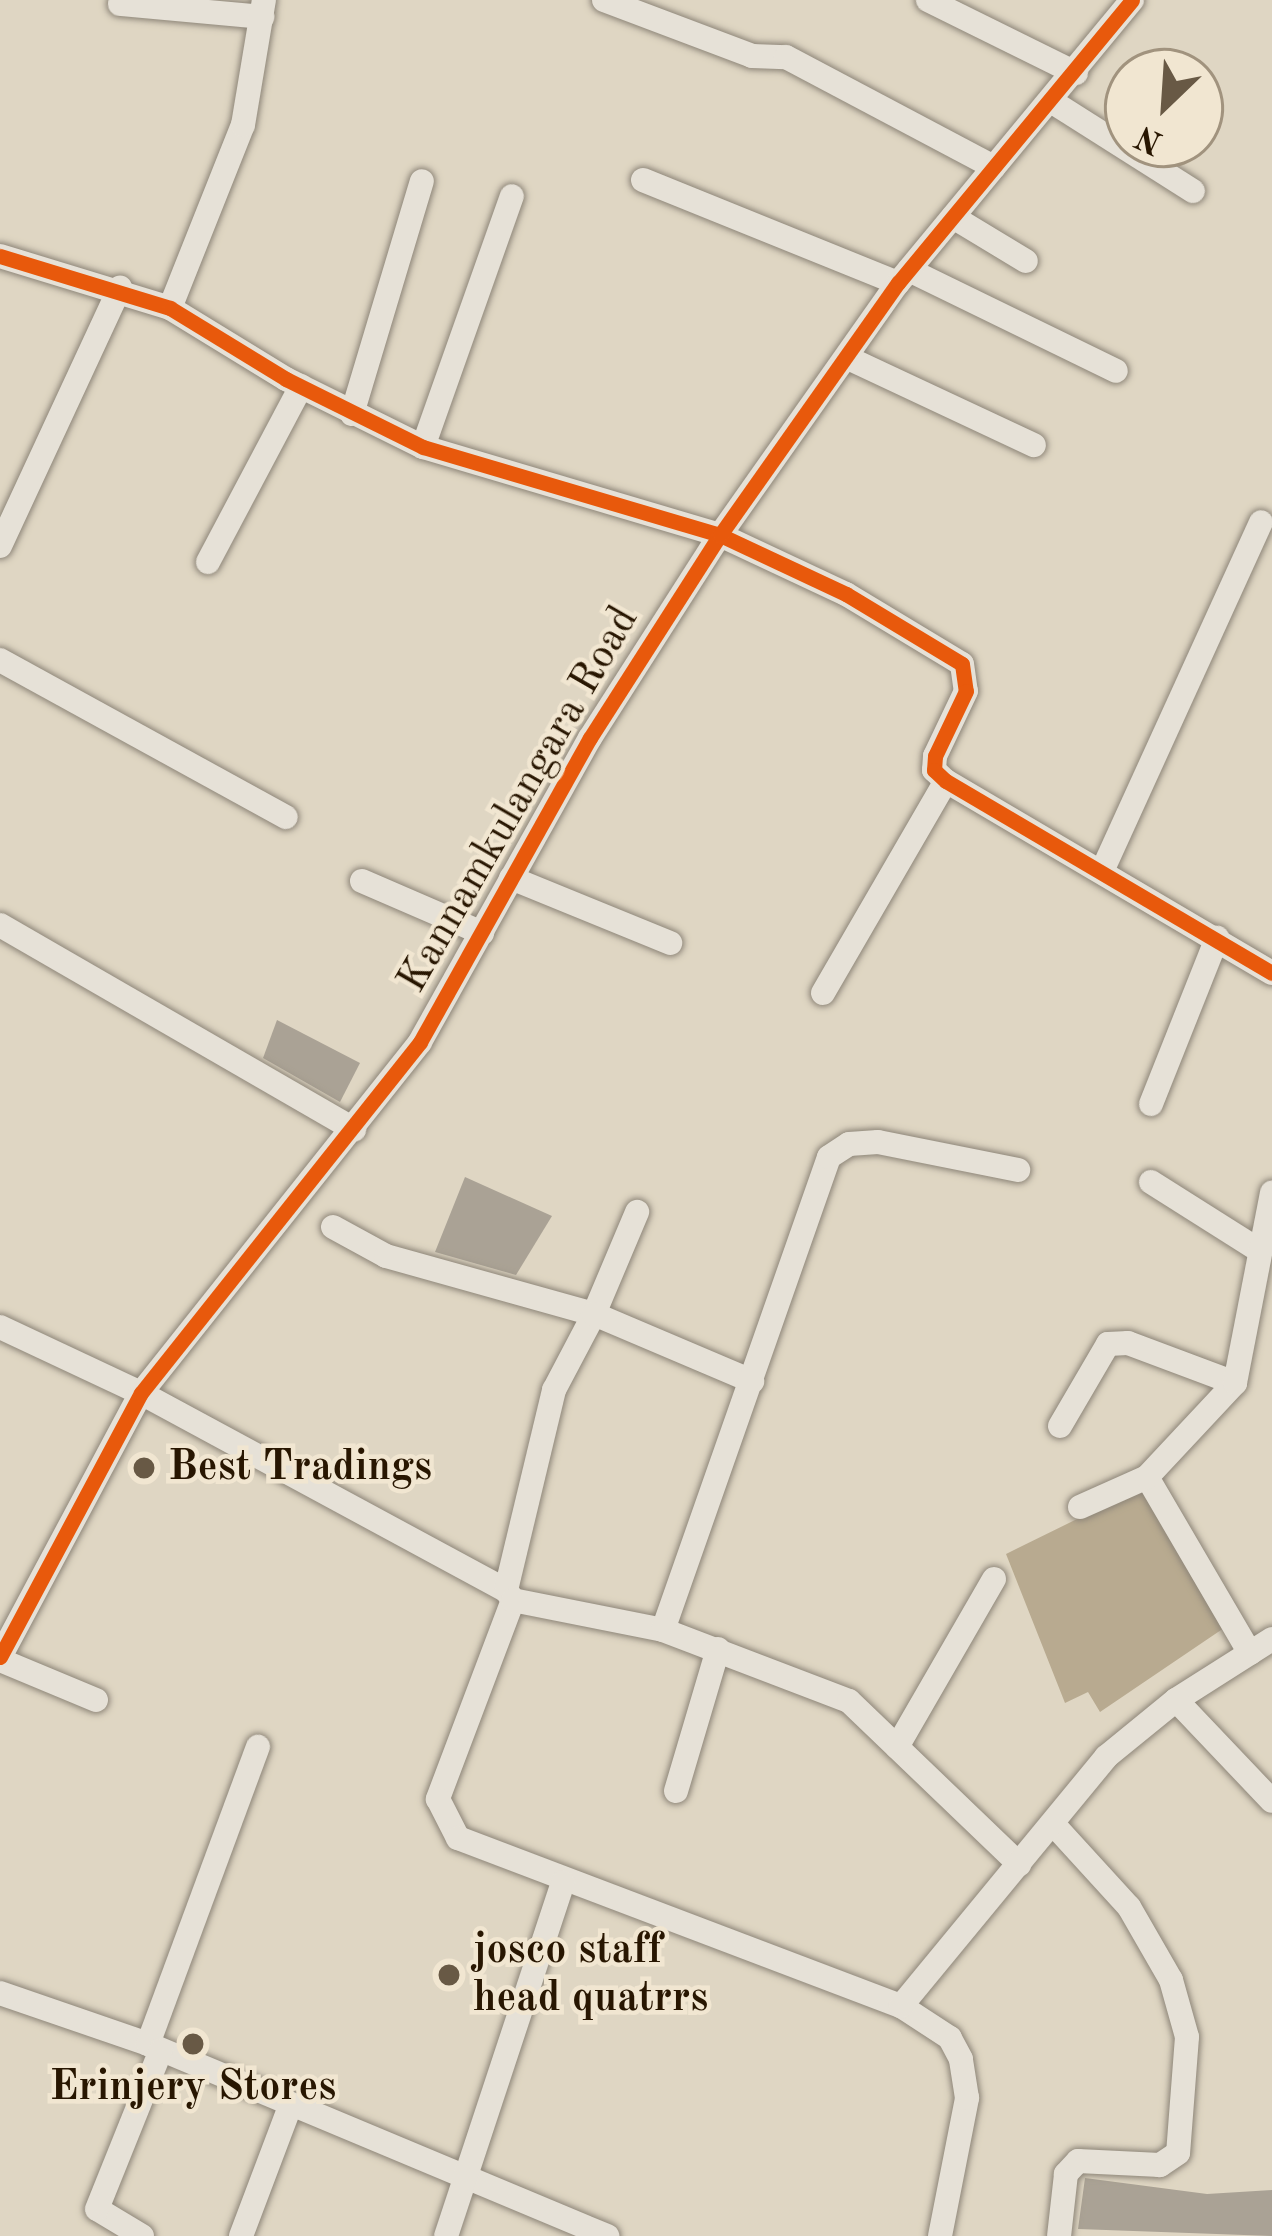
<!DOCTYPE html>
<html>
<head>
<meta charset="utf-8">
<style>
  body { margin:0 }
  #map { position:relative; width:1272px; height:2236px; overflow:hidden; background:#dfd6c3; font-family:"Old Standard TT",serif }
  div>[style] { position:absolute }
  .water>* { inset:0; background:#b8aa90 }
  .building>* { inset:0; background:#aaa295 }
  .roads { filter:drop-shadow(0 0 3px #8e8679) drop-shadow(0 0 3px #8e8679) }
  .minor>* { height:24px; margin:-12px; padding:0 12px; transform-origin:12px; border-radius:12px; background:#e6e1d7 }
  .cycleway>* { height:15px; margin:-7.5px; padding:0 7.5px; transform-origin:7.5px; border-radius:7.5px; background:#e8590c }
  .dots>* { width:33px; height:33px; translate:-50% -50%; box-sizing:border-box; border:6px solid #f1e6d1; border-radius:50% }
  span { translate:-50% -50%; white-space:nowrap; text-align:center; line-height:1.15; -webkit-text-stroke:9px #f1e6d1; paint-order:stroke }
  .street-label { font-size:42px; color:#281601 }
  .poi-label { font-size:42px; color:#281601; font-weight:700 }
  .left { translate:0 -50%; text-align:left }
  .north { position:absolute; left:1104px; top:48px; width:120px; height:120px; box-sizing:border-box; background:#f1e6d1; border:3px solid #a1937e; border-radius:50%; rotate:205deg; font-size:33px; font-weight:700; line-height:48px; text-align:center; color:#281601 }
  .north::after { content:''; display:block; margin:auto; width:42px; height:54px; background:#685945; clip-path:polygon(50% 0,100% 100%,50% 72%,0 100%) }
</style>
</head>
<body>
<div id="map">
  <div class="water">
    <i style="clip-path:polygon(1140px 1488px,1224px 1628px,1100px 1712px,1088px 1692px,1065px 1703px,1006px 1554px)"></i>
  </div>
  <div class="building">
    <i style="clip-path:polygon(277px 1020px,360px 1063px,340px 1102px,263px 1058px)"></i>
    <i style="clip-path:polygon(465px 1177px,552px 1216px,516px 1275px,435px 1252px)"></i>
    <i style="clip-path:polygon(1085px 2178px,1207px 2194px,1272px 2190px,1272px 2236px,1078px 2229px)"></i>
  </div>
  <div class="roads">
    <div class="minor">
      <i style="left:604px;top:0;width:158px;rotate:20.7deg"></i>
      <i style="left:752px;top:56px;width:34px;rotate:2deg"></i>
      <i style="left:786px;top:57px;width:235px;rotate:27.9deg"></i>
      <i style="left:928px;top:0;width:165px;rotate:26.3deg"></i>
      <i style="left:120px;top:4px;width:143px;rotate:5.2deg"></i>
      <i style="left:1051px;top:101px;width:168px;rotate:32.4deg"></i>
      <i style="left:643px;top:180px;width:275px;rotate:22deg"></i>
      <i style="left:953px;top:217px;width:85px;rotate:31.1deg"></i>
      <i style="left:0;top:256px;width:178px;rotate:17deg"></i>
      <i style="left:170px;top:308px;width:136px;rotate:31.5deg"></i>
      <i style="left:286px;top:379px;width:153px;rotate:26.4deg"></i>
      <i style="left:423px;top:447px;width:310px;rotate:16.5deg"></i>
      <i style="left:720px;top:535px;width:139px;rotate:25.1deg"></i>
      <i style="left:846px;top:594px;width:135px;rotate:31.1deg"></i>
      <i style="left:962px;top:664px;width:27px;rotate:82deg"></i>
      <i style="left:966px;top:691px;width:72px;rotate:115.5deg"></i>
      <i style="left:935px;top:756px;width:14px;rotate:94deg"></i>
      <i style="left:934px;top:770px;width:16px;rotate:43deg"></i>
      <i style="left:946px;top:781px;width:378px;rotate:30.5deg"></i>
      <i style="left:909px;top:270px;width:230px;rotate:26deg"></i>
      <i style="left:170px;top:308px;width:197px;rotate:-68.3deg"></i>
      <i style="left:243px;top:125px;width:127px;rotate:-80.5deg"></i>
      <i style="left:850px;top:359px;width:203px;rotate:25.1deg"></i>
      <i style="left:352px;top:414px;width:243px;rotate:-73.3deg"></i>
      <i style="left:423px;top:447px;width:266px;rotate:-70.5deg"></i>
      <i style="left:0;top:546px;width:285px;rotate:-65.1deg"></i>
      <i style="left:208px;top:562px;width:199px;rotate:-62.1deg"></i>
      <i style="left:0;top:660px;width:326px;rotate:28.8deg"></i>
      <i style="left:1103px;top:869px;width:381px;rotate:-65.5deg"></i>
      <i style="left:511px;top:878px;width:172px;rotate:22.2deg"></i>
      <i style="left:362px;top:881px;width:131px;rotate:23.4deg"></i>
      <i style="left:0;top:925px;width:409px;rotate:30deg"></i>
      <i style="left:823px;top:993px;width:245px;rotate:-59.9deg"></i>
      <i style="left:1151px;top:1104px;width:179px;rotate:-68.3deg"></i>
      <i style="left:1151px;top:1182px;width:129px;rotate:32.3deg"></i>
      <i style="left:333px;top:1227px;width:60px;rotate:28.7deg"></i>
      <i style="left:386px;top:1256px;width:216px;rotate:15.6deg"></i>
      <i style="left:594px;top:1314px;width:111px;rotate:-67.1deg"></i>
      <i style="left:0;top:1327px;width:156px;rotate:25.1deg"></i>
      <i style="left:141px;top:1393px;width:415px;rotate:28.4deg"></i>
      <i style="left:506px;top:1590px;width:12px;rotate:55deg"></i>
      <i style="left:513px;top:1600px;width:213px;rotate:110.7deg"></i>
      <i style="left:438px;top:1799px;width:44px;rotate:62.9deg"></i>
      <i style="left:458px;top:1838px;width:474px;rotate:20.8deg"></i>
      <i style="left:1060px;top:1426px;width:95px;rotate:-59.7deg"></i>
      <i style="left:1108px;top:1344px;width:20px;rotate:-3deg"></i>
      <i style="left:1128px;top:1343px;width:114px;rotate:20.5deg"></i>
      <i style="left:1147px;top:1477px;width:204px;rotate:59.7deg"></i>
      <i style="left:1080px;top:1507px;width:73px;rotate:-24.1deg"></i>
      <i style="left:1147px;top:1477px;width:129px;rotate:-46.9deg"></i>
      <i style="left:1235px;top:1383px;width:194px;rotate:-79deg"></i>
      <i style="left:506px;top:1590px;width:206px;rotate:-76.5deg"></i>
      <i style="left:554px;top:1390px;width:86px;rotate:-62.2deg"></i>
      <i style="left:594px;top:1314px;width:172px;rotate:23deg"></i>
      <i style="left:513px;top:1600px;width:153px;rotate:11.3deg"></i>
      <i style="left:663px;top:1630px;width:501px;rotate:-70.66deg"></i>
      <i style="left:829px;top:1157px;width:24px;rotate:-33deg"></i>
      <i style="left:849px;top:1144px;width:29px;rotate:-4deg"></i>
      <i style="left:878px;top:1142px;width:143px;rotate:11.3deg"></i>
      <i style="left:663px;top:1630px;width:199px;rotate:20.9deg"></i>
      <i style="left:849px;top:1701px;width:236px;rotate:43.8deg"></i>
      <i style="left:0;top:1657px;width:299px;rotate:-61.9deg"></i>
      <i style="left:141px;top:1393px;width:448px;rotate:-51.5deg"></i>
      <i style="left:420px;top:1042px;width:348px;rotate:-60.8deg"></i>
      <i style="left:590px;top:738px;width:241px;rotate:-57.4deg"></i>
      <i style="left:720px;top:535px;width:309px;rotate:-54.8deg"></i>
      <i style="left:898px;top:283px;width:367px;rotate:-50.4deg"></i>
      <i style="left:0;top:1660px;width:104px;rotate:22.6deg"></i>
      <i style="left:1176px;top:1700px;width:114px;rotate:-32.4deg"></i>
      <i style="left:897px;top:1747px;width:194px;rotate:-60deg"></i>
      <i style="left:676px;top:1791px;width:148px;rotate:-73.5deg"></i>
      <i style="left:1055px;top:1826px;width:110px;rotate:47.6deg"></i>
      <i style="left:1129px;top:1907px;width:84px;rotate:60.1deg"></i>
      <i style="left:1171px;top:1980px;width:59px;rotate:74.3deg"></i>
      <i style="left:1187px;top:2037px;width:116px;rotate:94.4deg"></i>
      <i style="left:1178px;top:2153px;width:22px;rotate:146deg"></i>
      <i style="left:1160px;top:2165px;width:82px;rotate:-177.2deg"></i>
      <i style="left:1078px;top:2161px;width:18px;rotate:133deg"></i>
      <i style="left:1066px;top:2174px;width:62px;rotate:96.4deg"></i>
      <i style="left:0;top:1993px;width:157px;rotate:19deg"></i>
      <i style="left:148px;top:2044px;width:498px;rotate:22.7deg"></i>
      <i style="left:148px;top:2044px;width:317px;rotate:-69.7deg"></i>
      <i style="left:142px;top:2236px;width:52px;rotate:-149deg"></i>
      <i style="left:97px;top:2209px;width:171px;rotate:-68.1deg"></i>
      <i style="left:241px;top:2236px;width:139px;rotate:-69.3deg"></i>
      <i style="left:446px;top:2236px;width:372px;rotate:-71.7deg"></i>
      <i style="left:940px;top:2236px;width:141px;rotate:-78.9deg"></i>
      <i style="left:967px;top:2098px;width:39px;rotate:-99deg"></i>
      <i style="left:961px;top:2059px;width:24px;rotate:-118deg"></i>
      <i style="left:950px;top:2038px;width:59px;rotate:-146.9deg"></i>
      <i style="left:901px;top:2006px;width:323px;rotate:-50.5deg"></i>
      <i style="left:1106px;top:1757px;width:90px;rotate:-39.2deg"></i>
      <i style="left:1176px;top:1700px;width:139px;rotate:46.5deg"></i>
    </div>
  </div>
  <div class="cycleway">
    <i style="left:0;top:256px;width:178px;rotate:17deg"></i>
    <i style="left:170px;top:308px;width:136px;rotate:31.5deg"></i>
    <i style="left:286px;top:379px;width:153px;rotate:26.4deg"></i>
    <i style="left:423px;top:447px;width:310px;rotate:16.5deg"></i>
    <i style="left:720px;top:535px;width:139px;rotate:25.1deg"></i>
    <i style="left:846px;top:594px;width:135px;rotate:31.1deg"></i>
    <i style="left:962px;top:664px;width:27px;rotate:82deg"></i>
    <i style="left:966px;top:691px;width:72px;rotate:115.5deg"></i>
    <i style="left:935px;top:756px;width:14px;rotate:94deg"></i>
    <i style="left:934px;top:770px;width:16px;rotate:43deg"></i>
    <i style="left:946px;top:781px;width:378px;rotate:30.5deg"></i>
    <i style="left:0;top:1657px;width:299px;rotate:-61.9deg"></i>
    <i style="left:141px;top:1393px;width:448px;rotate:-51.5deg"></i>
    <i style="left:420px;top:1042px;width:348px;rotate:-60.8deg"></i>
    <i style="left:590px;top:738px;width:241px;rotate:-57.4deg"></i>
    <i style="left:720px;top:535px;width:309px;rotate:-54.8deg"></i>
    <i style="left:898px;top:283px;width:367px;rotate:-50.4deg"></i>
  </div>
  <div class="dots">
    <i style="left:144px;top:1468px;background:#685945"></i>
    <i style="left:449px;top:1975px;background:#685945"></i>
    <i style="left:193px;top:2044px;background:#685945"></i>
  </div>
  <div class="street-label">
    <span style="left:519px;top:800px;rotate:-60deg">Kannamkulangara Road</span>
  </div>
  <div class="poi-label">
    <span class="left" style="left:168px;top:1468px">Best Tradings</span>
    <span class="left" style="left:473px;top:1975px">josco staff<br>head quatrrs</span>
    <span style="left:193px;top:2088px">Erinjery Stores</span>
  </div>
  <div class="north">N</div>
</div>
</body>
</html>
